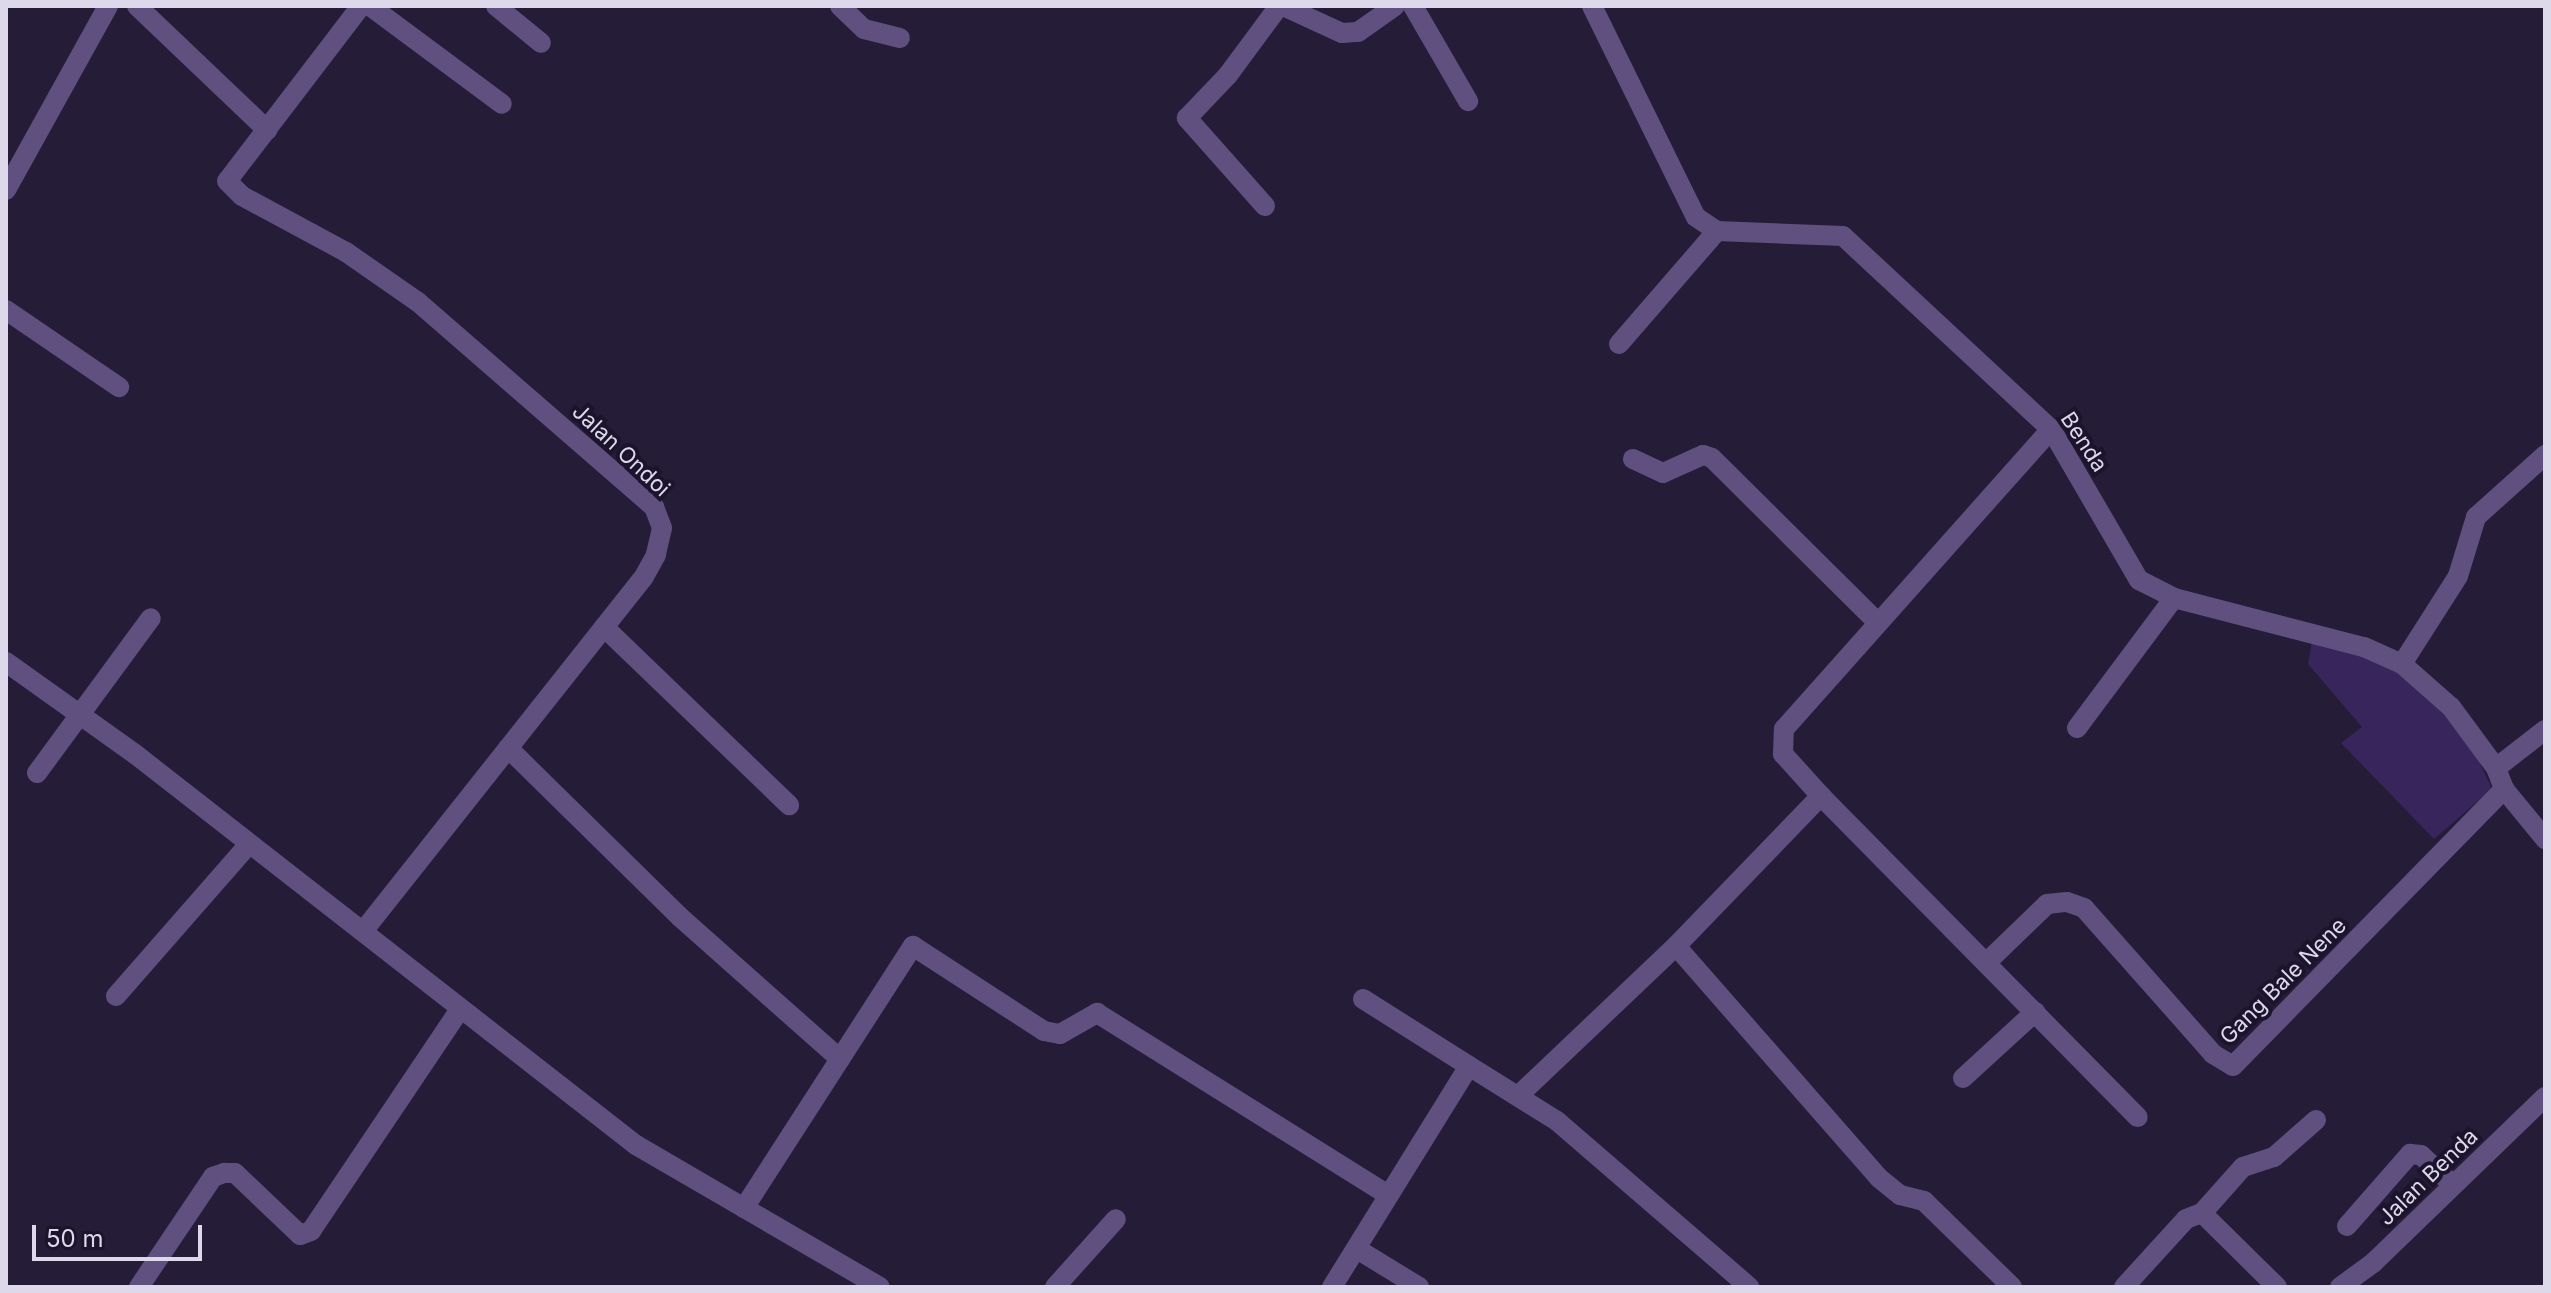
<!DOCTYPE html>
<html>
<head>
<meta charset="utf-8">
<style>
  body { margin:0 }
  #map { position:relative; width:2551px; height:1293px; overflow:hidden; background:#251d37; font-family:Inter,sans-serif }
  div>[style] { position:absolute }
  .green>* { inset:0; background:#38255b }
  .minor>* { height:20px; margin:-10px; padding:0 10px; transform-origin:10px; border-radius:10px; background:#5f5080 }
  span { translate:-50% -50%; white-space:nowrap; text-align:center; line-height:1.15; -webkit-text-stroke:8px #1c142d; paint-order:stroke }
  .street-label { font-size:22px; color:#ddd8ea }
  .frame { position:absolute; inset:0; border:8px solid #ddd8ea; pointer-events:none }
  .scale { position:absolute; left:32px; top:1225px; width:170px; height:36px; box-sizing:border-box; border:4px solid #ddd8ea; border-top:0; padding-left:10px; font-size:24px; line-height:28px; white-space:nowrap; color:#ddd8ea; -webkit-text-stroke:6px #1c142d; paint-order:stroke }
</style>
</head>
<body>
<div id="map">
  <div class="green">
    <i style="clip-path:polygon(2312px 642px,2378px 660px,2397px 673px,2440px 710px,2474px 751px,2492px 789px,2434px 839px,2341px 743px,2362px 727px,2308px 664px)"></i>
  </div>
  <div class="minor">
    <i style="left:137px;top:6px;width:180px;rotate:43.6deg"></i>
    <i style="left:361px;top:6px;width:220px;rotate:127.4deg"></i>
    <i style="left:227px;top:181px;width:21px;rotate:45deg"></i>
    <i style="left:242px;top:196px;width:118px;rotate:28.3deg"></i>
    <i style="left:346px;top:252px;width:88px;rotate:34.8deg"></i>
    <i style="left:418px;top:302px;width:313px;rotate:41deg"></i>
    <i style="left:654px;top:507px;width:22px;rotate:69deg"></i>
    <i style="left:662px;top:528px;width:28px;rotate:103deg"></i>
    <i style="left:656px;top:555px;width:26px;rotate:119deg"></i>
    <i style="left:643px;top:578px;width:451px;rotate:128.4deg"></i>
    <i style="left:370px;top:6px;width:164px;rotate:36.6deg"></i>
    <i style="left:496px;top:6px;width:58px;rotate:39.4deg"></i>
    <i style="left:840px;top:6px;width:33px;rotate:44deg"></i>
    <i style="left:864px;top:29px;width:37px;rotate:14deg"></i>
    <i style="left:1283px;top:6px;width:65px;rotate:24.6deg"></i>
    <i style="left:1342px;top:33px;width:16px;rotate:-4deg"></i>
    <i style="left:1358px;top:32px;width:45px;rotate:-35.1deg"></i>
    <i style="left:1413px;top:6px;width:110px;rotate:59.9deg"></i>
    <i style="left:1592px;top:6px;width:235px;rotate:63.8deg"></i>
    <i style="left:1696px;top:217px;width:25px;rotate:34deg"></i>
    <i style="left:1717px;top:231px;width:126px;rotate:2.3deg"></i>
    <i style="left:1843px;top:236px;width:284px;rotate:42.9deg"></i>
    <i style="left:2051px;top:429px;width:175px;rotate:59.8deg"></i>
    <i style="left:2139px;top:580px;width:39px;rotate:27deg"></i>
    <i style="left:2174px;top:598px;width:196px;rotate:14.5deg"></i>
    <i style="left:2364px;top:647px;width:42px;rotate:24.1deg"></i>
    <i style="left:2402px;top:664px;width:65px;rotate:41.3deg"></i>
    <i style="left:2451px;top:707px;width:76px;rotate:53.6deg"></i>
    <i style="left:2496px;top:768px;width:22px;rotate:69deg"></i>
    <i style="left:2504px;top:789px;width:65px;rotate:50.6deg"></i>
    <i style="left:6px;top:190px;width:210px;rotate:-61deg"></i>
    <i style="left:1265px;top:206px;width:118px;rotate:-131.6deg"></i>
    <i style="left:1187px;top:118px;width:59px;rotate:-46.4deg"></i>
    <i style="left:1228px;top:75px;width:86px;rotate:-53.5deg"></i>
    <i style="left:6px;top:310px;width:137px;rotate:34.3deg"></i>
    <i style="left:1619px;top:344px;width:150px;rotate:-49.1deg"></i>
    <i style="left:1633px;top:459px;width:33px;rotate:25deg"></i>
    <i style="left:1663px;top:473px;width:44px;rotate:-24.2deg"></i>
    <i style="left:1703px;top:455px;width:9px;rotate:18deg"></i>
    <i style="left:1712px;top:458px;width:234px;rotate:44.8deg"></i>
    <i style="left:604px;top:627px;width:257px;rotate:43.9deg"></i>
    <i style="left:6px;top:662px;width:158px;rotate:35.5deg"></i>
    <i style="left:135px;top:754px;width:636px;rotate:37.97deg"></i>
    <i style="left:636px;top:1145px;width:282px;rotate:30.2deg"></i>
    <i style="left:2402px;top:664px;width:104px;rotate:-57.5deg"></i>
    <i style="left:2458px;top:576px;width:62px;rotate:-73deg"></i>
    <i style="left:2476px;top:517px;width:93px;rotate:-41.9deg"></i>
    <i style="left:2077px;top:728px;width:162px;rotate:-53.3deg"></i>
    <i style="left:508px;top:748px;width:241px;rotate:44.5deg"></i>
    <i style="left:680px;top:917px;width:214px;rotate:41.6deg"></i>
    <i style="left:2496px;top:768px;width:62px;rotate:-37.8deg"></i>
    <i style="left:37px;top:773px;width:192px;rotate:-53.7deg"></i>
    <i style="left:1821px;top:796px;width:57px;rotate:-132.1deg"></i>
    <i style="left:1783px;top:754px;width:25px;rotate:-88deg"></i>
    <i style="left:1784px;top:729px;width:402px;rotate:-48.3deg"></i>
    <i style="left:1676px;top:946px;width:308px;rotate:48.8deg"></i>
    <i style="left:1879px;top:1178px;width:27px;rotate:39deg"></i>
    <i style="left:1900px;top:1195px;width:25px;rotate:14deg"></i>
    <i style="left:1924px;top:1201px;width:123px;rotate:44.3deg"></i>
    <i style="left:1986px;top:963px;width:85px;rotate:-44deg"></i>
    <i style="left:2047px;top:904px;width:20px;rotate:-6deg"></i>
    <i style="left:2067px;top:902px;width:18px;rotate:19deg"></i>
    <i style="left:2084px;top:908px;width:195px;rotate:48.5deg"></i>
    <i style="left:2213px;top:1054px;width:23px;rotate:31deg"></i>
    <i style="left:2233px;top:1066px;width:388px;rotate:-45.6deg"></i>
    <i style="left:116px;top:996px;width:201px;rotate:-48.8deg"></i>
    <i style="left:1363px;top:999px;width:125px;rotate:32.3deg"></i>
    <i style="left:1963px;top:1078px;width:98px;rotate:-42.5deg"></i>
    <i style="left:1519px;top:1095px;width:216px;rotate:-43.5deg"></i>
    <i style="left:1676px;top:946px;width:209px;rotate:-46deg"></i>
    <i style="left:1821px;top:796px;width:451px;rotate:45.4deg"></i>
    <i style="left:744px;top:1208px;width:312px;rotate:-57.2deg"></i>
    <i style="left:913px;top:946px;width:156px;rotate:33deg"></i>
    <i style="left:1044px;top:1031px;width:16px;rotate:11deg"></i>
    <i style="left:1060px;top:1034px;width:43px;rotate:-29.6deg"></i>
    <i style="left:1097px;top:1013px;width:340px;rotate:32deg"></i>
    <i style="left:2202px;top:1213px;width:62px;rotate:-48.3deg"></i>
    <i style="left:2243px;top:1167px;width:33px;rotate:-18deg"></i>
    <i style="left:2274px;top:1157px;width:56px;rotate:-41.4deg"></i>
    <i style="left:2347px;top:1226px;width:96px;rotate:-48.8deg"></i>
    <i style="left:2410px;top:1154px;width:11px;rotate:5deg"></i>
    <i style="left:2421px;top:1155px;width:44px;rotate:43.2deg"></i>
    <i style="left:1357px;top:1249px;width:73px;rotate:31.5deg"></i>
    <i style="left:139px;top:1287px;width:133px;rotate:-56.1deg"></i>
    <i style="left:213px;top:1177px;width:12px;rotate:-20deg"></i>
    <i style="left:224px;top:1173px;width:11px"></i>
    <i style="left:235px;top:1173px;width:90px;rotate:43.6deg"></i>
    <i style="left:300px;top:1235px;width:12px;rotate:-20deg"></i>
    <i style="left:311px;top:1231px;width:267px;rotate:-56.1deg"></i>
    <i style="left:1055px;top:1287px;width:91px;rotate:-48.1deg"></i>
    <i style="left:1332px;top:1287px;width:260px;rotate:-58.2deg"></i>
    <i style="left:1469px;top:1066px;width:104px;rotate:32deg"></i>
    <i style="left:1557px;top:1121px;width:254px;rotate:40.8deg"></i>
    <i style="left:2124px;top:1287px;width:92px;rotate:-47.6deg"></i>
    <i style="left:2186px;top:1219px;width:17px;rotate:-21deg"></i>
    <i style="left:2202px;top:1213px;width:105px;rotate:44.6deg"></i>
    <i style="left:2340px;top:1287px;width:41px;rotate:-36deg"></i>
    <i style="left:2373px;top:1263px;width:239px;rotate:-44deg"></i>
  </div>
  <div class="street-label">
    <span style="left:2084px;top:442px;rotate:57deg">Benda</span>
    <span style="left:621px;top:450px;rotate:43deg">Jalan Ondoi</span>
    <span style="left:2283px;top:981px;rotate:-45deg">Gang Bale Nene</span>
    <span style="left:2428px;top:1177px;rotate:-44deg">Jalan Benda</span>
  </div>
  <div class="frame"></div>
  <div class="scale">50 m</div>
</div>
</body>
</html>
